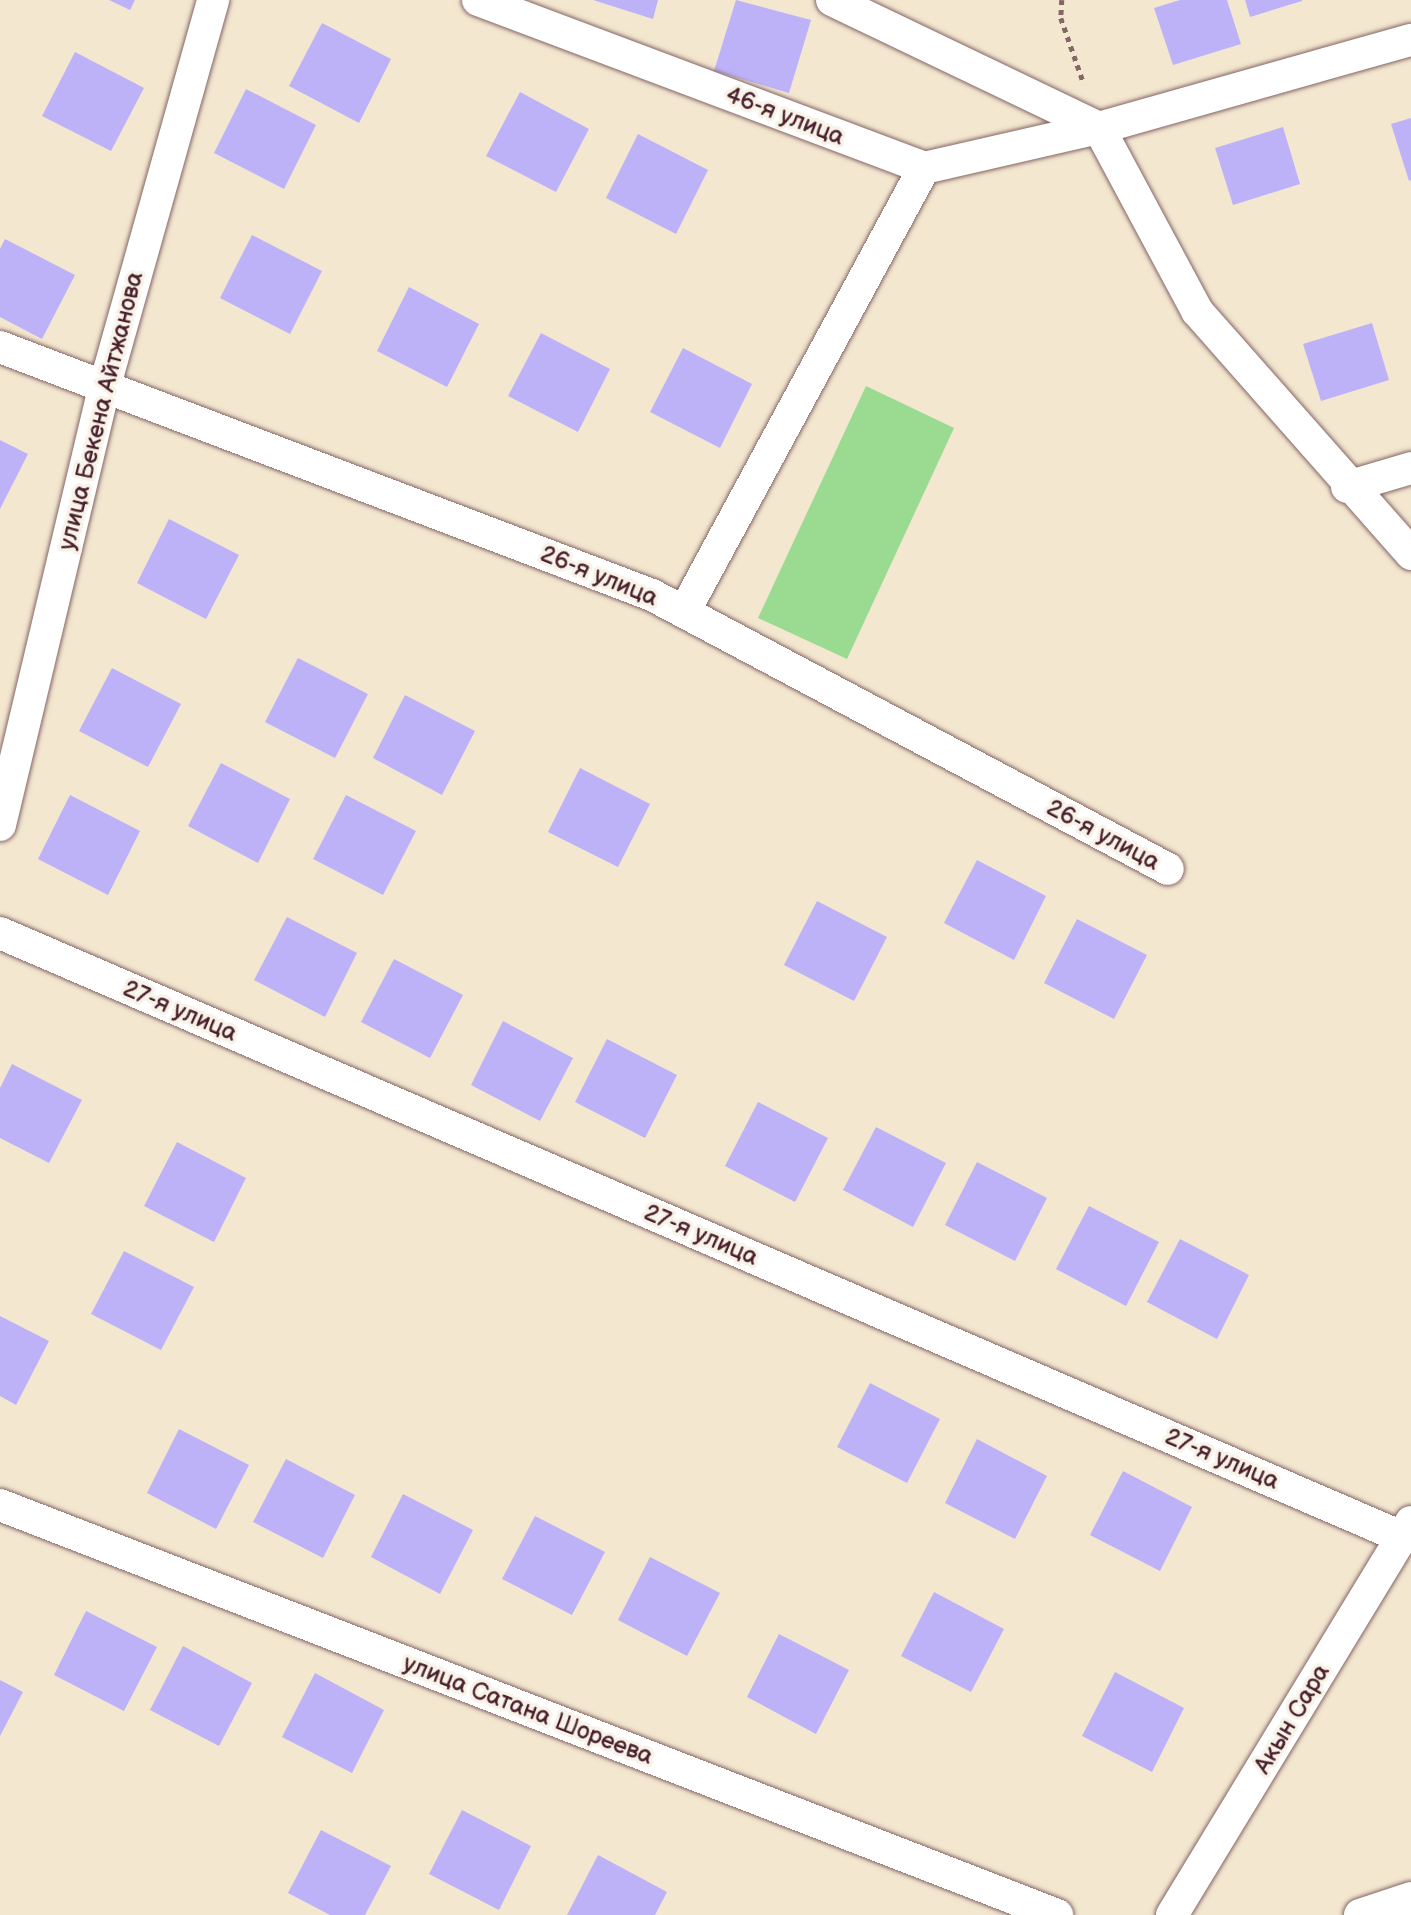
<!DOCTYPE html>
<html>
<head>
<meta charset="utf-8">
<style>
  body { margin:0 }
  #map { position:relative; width:1411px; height:1915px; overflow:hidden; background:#f3e7d0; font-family:"Balsamiq Sans",sans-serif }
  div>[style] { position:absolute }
  .green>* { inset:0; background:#9ada91 }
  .building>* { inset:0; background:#bdb2f8 }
  .path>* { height:4.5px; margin-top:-2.25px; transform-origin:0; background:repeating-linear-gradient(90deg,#856565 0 5px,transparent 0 10px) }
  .roads { filter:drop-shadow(0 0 2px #856565) drop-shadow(0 0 2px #856565) }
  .minor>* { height:32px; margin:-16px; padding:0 16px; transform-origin:16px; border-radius:16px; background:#fff }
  span { translate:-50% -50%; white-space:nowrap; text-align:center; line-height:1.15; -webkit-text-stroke:7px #f7f3e8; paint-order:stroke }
  .street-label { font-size:24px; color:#4a1f2b }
</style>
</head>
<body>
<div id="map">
  <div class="green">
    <i style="clip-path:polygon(866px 386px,954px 428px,847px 659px,758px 618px)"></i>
  </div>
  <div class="building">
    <i style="clip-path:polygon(109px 0,135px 0,130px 10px)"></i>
    <i style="clip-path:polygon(593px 0,658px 0,653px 19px)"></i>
    <i style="clip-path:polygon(736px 0,811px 20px,789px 93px,714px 71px)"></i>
    <i style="clip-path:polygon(1180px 0,1227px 0,1241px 44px,1173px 65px,1154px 8px)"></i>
    <i style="clip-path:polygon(1245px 0,1302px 0,1302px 1px,1250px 17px)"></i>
    <i style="clip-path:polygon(322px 23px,391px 59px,359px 123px,289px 86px)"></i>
    <i style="clip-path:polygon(75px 52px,144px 88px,111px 151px,42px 116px)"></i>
    <i style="clip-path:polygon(246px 89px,316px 125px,284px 189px,214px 153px)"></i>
    <i style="clip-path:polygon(520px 92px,589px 129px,556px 192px,486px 156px)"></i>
    <i style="clip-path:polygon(1411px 118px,1411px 180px,1409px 181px,1391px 124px)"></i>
    <i style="clip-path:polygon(1283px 127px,1300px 184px,1233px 205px,1215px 148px)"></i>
    <i style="clip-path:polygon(638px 134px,708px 170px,676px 234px,606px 198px)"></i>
    <i style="clip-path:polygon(252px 235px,322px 271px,290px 334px,220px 298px)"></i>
    <i style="clip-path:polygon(5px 239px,75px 275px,42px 339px,0 317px,0 249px)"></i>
    <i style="clip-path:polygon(409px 287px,479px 324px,447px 387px,377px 351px)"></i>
    <i style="clip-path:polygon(1372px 323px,1389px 380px,1321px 401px,1303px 344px)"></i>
    <i style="clip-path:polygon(541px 333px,610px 369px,578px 432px,508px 396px)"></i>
    <i style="clip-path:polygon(683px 348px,752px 384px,720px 448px,650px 412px)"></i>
    <i style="clip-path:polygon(0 440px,28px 454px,0 509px)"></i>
    <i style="clip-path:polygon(169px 519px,239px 555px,206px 619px,137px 583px)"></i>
    <i style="clip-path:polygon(298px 658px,368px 694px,335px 758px,265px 722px)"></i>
    <i style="clip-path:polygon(112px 668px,181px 704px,148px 767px,79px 731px)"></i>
    <i style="clip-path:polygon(405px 695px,475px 731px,442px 795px,373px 758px)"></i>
    <i style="clip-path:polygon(221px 763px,290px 799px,258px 863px,188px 826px)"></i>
    <i style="clip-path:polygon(580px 768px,650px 804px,618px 867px,548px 832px)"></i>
    <i style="clip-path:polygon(70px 795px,140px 831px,108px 895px,38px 859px)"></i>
    <i style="clip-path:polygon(346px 795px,416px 831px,383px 895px,313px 859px)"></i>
    <i style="clip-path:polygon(977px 860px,1046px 896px,1014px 960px,944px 923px)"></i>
    <i style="clip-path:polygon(817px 901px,887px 937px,854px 1001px,784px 965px)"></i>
    <i style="clip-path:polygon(287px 917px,357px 953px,325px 1017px,254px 980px)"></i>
    <i style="clip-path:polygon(1077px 919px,1147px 955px,1114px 1019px,1044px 983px)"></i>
    <i style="clip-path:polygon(394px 959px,463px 995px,430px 1058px,361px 1022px)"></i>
    <i style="clip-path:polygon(503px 1021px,573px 1058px,540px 1121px,471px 1085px)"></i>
    <i style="clip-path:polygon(607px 1039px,677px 1075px,645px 1138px,575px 1102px)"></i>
    <i style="clip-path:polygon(12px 1064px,82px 1100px,49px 1163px,0 1138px,0 1088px)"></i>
    <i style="clip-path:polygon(758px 1102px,828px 1138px,795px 1202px,725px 1166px)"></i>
    <i style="clip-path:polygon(876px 1127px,946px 1163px,913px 1227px,843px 1190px)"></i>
    <i style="clip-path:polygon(177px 1142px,246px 1178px,214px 1242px,144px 1206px)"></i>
    <i style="clip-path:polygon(977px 1162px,1047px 1198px,1015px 1261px,945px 1225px)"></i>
    <i style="clip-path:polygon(1089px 1206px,1159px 1242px,1126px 1306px,1056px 1269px)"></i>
    <i style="clip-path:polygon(1180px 1239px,1249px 1275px,1217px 1339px,1147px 1302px)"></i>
    <i style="clip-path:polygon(124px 1251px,194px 1287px,161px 1350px,91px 1314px)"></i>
    <i style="clip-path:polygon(0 1316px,49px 1341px,16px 1405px,0 1396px)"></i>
    <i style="clip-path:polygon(870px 1383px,940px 1419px,907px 1483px,837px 1447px)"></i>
    <i style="clip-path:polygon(179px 1429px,249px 1465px,216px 1529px,147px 1493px)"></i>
    <i style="clip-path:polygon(977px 1439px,1047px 1476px,1015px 1539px,945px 1503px)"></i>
    <i style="clip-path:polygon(286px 1459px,355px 1495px,323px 1558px,253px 1522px)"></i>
    <i style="clip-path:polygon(1123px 1471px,1192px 1507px,1160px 1571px,1090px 1535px)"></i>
    <i style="clip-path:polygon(403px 1494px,473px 1530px,440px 1594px,371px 1557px)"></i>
    <i style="clip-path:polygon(535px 1516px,605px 1552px,572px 1615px,502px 1579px)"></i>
    <i style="clip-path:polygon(650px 1557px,720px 1593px,687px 1656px,618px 1620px)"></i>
    <i style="clip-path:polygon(934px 1592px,1004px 1629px,971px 1692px,901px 1656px)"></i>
    <i style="clip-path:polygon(86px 1611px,157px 1647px,124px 1711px,54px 1675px)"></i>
    <i style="clip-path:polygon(779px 1634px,849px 1670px,816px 1734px,747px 1697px)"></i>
    <i style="clip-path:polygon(183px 1646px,252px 1683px,219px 1746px,150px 1710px)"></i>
    <i style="clip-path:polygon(1115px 1672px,1184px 1708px,1152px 1772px,1082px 1736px)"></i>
    <i style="clip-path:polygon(315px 1673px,384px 1710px,352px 1773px,282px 1737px)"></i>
    <i style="clip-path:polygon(0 1680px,23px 1692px,0 1736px)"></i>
    <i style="clip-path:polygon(462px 1810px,531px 1846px,499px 1910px,429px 1874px)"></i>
    <i style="clip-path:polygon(321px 1830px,391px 1866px,365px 1915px,330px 1915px,288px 1893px)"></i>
    <i style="clip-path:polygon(598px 1855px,667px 1892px,655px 1915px,567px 1915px)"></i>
  </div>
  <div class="path">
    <i style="left:1062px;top:0;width:18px;rotate:93deg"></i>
    <i style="left:1061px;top:18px;width:70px;rotate:70.8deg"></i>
  </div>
  <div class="roads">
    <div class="minor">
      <i style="left:478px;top:0;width:477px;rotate:20.6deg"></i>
      <i style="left:924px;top:168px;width:180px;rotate:-12.9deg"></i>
      <i style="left:1099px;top:128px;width:324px;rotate:-15.8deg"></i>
      <i style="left:832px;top:0;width:296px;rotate:25.6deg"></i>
      <i style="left:1099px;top:128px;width:208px;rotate:61.8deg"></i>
      <i style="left:1197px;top:311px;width:324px;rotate:48.6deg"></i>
      <i style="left:0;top:347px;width:698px;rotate:20.83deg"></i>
      <i style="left:652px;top:595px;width:584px;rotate:27.97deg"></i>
      <i style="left:1347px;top:487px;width:67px;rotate:-16.5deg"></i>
      <i style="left:684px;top:612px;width:505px;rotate:-61.61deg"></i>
      <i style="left:0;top:825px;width:452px;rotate:-76.6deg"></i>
      <i style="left:105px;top:385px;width:400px;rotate:-74.3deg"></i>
      <i style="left:0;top:933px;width:1527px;rotate:23.31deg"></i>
      <i style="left:0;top:1505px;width:1134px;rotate:21.2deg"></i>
      <i style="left:1172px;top:1915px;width:460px;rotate:-58.7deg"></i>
      <i style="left:1360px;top:1915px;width:54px;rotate:-18.4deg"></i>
    </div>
  </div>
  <div class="street-label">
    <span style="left:785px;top:116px;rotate:21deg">46-я улица</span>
    <span style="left:101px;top:411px;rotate:-76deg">улица Бекена Айтжанова</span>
    <span style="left:599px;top:576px;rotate:22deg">26-я улица</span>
    <span style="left:1103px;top:835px;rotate:28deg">26-я улица</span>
    <span style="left:180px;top:1011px;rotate:23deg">27-я улица</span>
    <span style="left:701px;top:1235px;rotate:23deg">27-я улица</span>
    <span style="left:1222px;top:1459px;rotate:23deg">27-я улица</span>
    <span style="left:528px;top:1710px;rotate:21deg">улица Сатана Шореева</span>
    <span style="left:1292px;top:1719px;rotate:-59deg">Акын Сара</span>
  </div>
</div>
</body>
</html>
